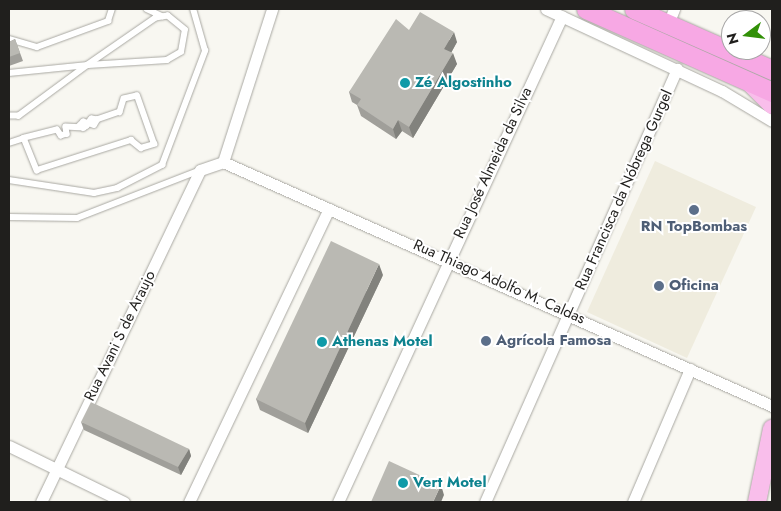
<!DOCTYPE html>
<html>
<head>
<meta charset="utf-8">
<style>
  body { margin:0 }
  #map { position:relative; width:781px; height:511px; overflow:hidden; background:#f8f7f1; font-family:Jost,sans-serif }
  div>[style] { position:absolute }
  .built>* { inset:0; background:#efecde }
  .roads { filter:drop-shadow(0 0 1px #a9a8a2) drop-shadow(0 0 1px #a9a8a2) }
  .service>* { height:5.5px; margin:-2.75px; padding:0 2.75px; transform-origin:2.75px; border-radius:2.75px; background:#fff }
  .minor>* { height:11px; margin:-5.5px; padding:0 5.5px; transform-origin:5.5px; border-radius:5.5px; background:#fff }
  .primary>* { height:18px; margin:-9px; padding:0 9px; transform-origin:9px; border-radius:9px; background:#f9beeb }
  .trunk>* { height:19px; margin:-9.5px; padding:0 9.5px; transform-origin:9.5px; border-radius:9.5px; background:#f7a8e4 }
  .wall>* { inset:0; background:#a09f9a }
  .shaded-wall>* { inset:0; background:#82827d }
  .building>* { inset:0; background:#bab9b3 }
  .dots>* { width:14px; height:14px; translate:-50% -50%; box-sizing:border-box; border:2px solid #fff; border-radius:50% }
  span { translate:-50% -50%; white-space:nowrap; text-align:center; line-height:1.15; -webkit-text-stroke:4px #fff; paint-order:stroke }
  .culture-label { font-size:15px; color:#0d838f; font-weight:700 }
  .left { translate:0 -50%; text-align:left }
  .street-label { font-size:15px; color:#201f1d }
  .service-label { font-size:15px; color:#4e5e75; font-weight:700 }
  .frame { position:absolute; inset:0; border:10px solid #201f1d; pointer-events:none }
  .north { position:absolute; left:721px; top:10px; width:50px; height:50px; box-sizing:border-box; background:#fff; border:1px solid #a6a5a5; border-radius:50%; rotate:255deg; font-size:14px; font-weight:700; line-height:20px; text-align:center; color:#201f1d }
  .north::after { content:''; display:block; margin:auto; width:18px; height:22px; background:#319007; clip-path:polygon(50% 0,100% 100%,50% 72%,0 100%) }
</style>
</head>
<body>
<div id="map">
  <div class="built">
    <i style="clip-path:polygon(655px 161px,756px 207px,687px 358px,587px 312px)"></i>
  </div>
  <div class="roads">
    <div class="service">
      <i style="left:147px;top:9px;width:17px;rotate:25deg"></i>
      <i style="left:9px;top:39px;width:29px;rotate:16deg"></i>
      <i style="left:37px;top:47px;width:76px;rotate:-20.1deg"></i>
      <i style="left:108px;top:21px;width:13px;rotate:-72deg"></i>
      <i style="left:9px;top:73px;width:79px;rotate:-5.8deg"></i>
      <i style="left:88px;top:65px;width:79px;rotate:-3.6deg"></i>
      <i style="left:167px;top:60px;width:16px;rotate:-30deg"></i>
      <i style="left:181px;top:52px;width:22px;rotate:-80deg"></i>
      <i style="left:185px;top:30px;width:22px;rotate:-141deg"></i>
      <i style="left:168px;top:16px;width:12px;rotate:171deg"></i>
      <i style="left:156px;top:18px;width:83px;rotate:145.3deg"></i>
      <i style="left:88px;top:65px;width:86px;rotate:143.5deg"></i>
      <i style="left:19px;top:116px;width:10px;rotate:180deg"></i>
      <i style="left:79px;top:126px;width:6px;rotate:-45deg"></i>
      <i style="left:83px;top:122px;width:6px;rotate:9deg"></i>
      <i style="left:89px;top:123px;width:5px;rotate:22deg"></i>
      <i style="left:94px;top:125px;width:6px;rotate:-59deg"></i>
      <i style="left:97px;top:120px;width:5px;rotate:-169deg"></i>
      <i style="left:92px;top:119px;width:1px;rotate:135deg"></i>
      <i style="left:91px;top:120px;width:7px;rotate:124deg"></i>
      <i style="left:87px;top:126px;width:4px;rotate:146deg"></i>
      <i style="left:84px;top:128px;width:18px;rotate:-177deg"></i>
      <i style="left:66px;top:127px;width:7px;rotate:82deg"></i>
      <i style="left:67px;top:134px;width:6px;rotate:162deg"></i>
      <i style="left:61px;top:136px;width:7px;rotate:-124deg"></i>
      <i style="left:57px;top:130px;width:34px;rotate:166deg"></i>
      <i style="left:24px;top:138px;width:35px;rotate:68deg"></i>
      <i style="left:37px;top:170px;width:99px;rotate:-17.7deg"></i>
      <i style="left:131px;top:140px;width:13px;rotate:39deg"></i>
      <i style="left:141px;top:148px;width:14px;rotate:-17deg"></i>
      <i style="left:154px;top:144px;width:51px;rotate:-109.5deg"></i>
      <i style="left:137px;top:96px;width:13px;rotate:167deg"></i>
      <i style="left:124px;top:99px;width:14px;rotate:107deg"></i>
      <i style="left:120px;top:112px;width:24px;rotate:161deg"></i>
      <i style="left:9px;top:143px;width:16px;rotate:-18deg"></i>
      <i style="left:9px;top:180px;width:86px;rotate:8.7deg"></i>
      <i style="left:94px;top:193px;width:24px;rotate:-12deg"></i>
      <i style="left:117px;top:188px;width:51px;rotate:-27.1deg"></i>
      <i style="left:162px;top:165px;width:122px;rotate:-69.3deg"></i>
      <i style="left:205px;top:51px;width:44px;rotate:-105.9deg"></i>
      <i style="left:9px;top:217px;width:68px;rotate:0.8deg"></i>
      <i style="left:77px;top:218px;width:130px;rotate:-21.2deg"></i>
    </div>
    <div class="minor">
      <i style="left:546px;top:9px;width:194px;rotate:25deg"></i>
      <i style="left:722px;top:91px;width:58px;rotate:31deg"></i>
      <i style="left:668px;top:24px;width:16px;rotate:-68deg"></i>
      <i style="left:223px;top:162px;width:601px;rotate:23.96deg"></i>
      <i style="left:223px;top:162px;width:161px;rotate:-72.2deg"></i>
      <i style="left:9px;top:446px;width:128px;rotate:26deg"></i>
      <i style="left:41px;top:502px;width:368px;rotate:-64.4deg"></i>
      <i style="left:200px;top:170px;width:24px;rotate:-19deg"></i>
      <i style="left:189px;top:502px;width:325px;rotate:-64.5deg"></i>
      <i style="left:338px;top:502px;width:535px;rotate:-65.25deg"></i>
      <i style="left:485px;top:502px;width:474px;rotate:-66.1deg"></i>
      <i style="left:633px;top:502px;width:145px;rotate:-66.8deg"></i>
    </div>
    <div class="primary">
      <i style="left:751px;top:84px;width:30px;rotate:45deg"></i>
      <i style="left:757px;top:502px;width:75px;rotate:-78.4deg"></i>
    </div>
    <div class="trunk">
      <i style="left:586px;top:9px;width:204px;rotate:24deg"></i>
      <i style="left:634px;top:9px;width:151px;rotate:23.8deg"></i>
    </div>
  </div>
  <div class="wall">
    <i style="clip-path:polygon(409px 30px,457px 42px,451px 53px,457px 64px,413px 138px,402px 131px,396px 139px,361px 116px,357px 105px,352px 102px,349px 92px)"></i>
    <i style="clip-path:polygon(15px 39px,23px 61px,9px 66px,9px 42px)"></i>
    <i style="clip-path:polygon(383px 275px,308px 433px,260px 410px,256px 399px)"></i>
    <i style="clip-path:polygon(81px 422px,189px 449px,191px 456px,181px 475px,84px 430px)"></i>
  </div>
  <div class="shaded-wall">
    <i style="clip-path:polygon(454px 32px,457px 42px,447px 60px,444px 49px)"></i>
    <i style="clip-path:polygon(453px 53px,457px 64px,413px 138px,409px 127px)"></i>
    <i style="clip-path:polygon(398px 120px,402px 131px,396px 139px,393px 129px)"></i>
    <i style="clip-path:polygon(379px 264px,383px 275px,308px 433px,305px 423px)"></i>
    <i style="clip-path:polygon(189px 449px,191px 456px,181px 475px,178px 467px)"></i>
    <i style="clip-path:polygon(441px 485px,444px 495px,441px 502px,433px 502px)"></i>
  </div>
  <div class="building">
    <i style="clip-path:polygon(420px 12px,454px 32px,444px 49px,453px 53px,409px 127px,398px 120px,393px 129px,357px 105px,361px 99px,349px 92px,396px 19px,409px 30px)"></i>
    <i style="clip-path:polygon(15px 39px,20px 53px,9px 57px,9px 42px)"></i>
    <i style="clip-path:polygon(331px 241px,379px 264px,305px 423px,256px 399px)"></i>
    <i style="clip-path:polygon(91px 402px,189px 449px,178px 467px,81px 422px)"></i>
    <i style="clip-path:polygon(389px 461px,441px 485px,433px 502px,371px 502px)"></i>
  </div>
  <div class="dots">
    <i style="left:405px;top:83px;background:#0f9aa8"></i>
    <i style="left:694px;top:210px;background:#5c6f8a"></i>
    <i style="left:659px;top:286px;background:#5c6f8a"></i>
    <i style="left:486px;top:341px;background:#5c6f8a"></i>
    <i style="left:322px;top:342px;background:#0f9aa8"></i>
    <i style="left:403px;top:483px;background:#0f9aa8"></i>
  </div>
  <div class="culture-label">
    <span class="left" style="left:415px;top:83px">Zé Algostinho</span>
    <span class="left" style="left:332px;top:342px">Athenas Motel</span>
    <span class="left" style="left:413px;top:483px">Vert Motel</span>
  </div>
  <div class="street-label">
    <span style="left:493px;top:163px;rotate:-65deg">Rua José Almeida da Silva</span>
    <span style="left:624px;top:190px;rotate:-66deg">Rua Francisca da Nóbrega Gurgel</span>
    <span style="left:499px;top:282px;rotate:24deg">Rua Thiago Adolfo M. Caldas</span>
    <span style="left:120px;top:336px;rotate:-64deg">Rua Avani S de Araujo</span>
  </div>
  <div class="service-label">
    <span style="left:694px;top:227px">RN TopBombas</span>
    <span class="left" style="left:669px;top:286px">Oficina</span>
    <span class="left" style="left:496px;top:341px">Agrícola Famosa</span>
  </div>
  <div class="frame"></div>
  <div class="north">N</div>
</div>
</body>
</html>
